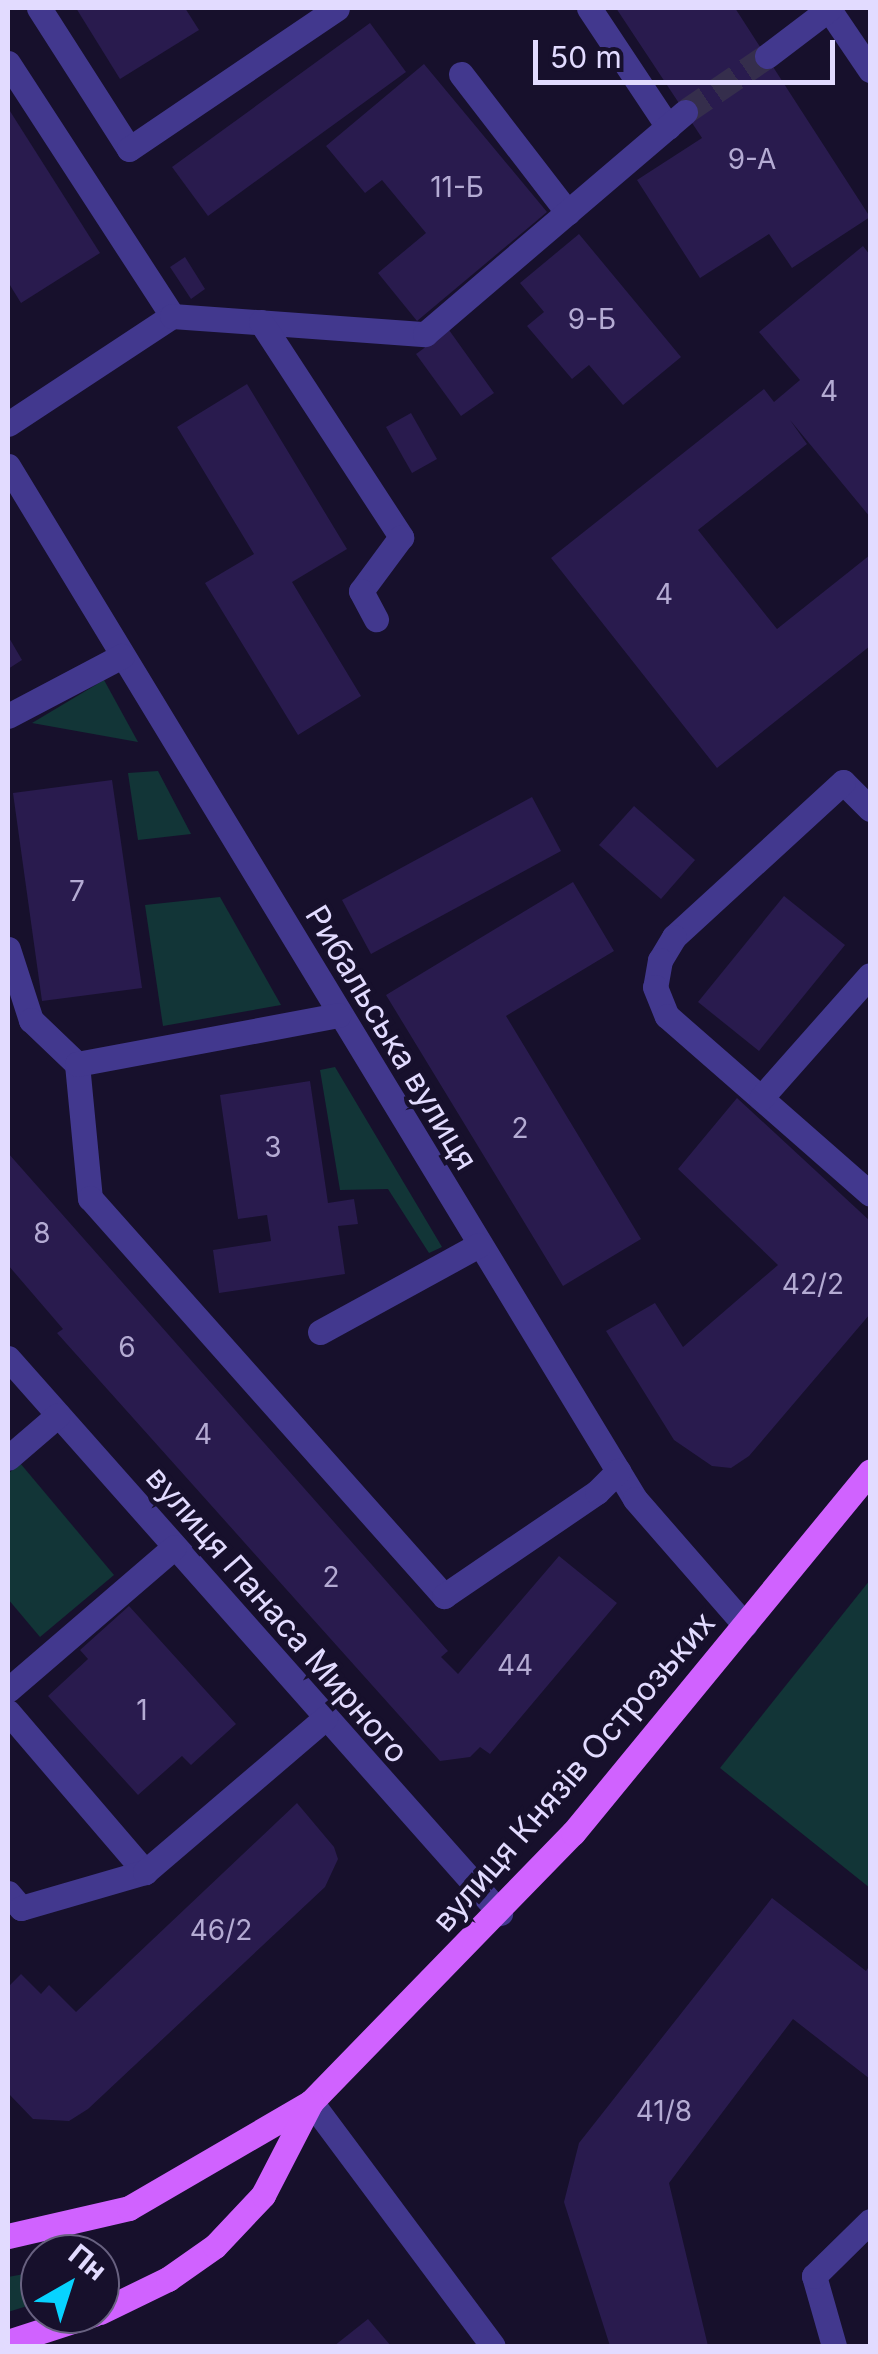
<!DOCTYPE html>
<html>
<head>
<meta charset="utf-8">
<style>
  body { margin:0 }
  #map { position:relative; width:878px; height:2354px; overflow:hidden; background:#17102c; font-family:Inter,sans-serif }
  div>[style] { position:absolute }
  .green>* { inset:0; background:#123537 }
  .building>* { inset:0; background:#291b4e }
  .minor-tunnel>* { height:25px; margin-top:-12.5px; transform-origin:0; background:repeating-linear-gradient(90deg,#352e4c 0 25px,transparent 0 37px) }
  .minor>* { height:25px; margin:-12.5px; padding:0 12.5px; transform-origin:12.5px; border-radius:12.5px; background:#42388e }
  .major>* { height:25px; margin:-12.5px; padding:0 12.5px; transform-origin:12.5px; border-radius:12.5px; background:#d062ff }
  span { translate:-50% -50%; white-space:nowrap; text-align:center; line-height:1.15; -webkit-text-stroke:9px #17102c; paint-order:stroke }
  .number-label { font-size:28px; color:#b4abd3 }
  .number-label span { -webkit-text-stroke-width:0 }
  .street-label { font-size:32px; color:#e2dbff }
  .frame { position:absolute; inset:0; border:10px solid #e2dbff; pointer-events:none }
  .north { position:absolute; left:20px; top:2234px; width:100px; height:100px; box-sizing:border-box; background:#17102c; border:2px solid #686180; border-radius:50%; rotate:39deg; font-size:28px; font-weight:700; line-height:40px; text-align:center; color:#e2dbff }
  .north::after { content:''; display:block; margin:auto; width:35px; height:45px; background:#07d3ff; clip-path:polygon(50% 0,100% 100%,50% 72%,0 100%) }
  .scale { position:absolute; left:533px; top:40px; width:302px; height:45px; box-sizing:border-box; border:5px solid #e2dbff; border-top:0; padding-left:12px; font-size:30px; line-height:35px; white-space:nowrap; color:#e2dbff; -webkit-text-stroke:8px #17102c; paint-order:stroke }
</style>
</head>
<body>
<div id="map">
  <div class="green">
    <i style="clip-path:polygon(104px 680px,138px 742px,32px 723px)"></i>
    <i style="clip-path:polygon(158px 771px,191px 834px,138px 840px,128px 773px)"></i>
    <i style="clip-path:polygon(220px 897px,281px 1005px,163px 1026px,145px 905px)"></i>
    <i style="clip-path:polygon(335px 1067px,442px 1247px,429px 1253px,388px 1189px,340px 1190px,320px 1070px)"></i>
    <i style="clip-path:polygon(20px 1463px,114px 1575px,40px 1637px,8px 1599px,8px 1474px)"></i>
    <i style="clip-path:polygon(870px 1580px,870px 1888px,720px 1768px)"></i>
    <i style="clip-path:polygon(40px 2271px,40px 2302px,8px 2312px,8px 2277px)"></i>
  </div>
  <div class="building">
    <i style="clip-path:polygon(76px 8px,185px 8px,199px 30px,120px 79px)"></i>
    <i style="clip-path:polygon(616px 8px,735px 8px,870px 217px,792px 268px,769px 234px,700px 278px,637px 180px,702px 138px)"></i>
    <i style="clip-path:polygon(370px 23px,406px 72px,208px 216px,172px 167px)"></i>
    <i style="clip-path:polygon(424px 64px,547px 212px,417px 321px,378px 273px,426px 233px,382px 180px,365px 193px,326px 146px)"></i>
    <i style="clip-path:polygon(8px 108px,100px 253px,21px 303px,8px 282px)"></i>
    <i style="clip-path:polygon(579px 234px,681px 357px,623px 405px,589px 365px,572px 379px,527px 326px,544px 312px,520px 283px)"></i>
    <i style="clip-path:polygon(863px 246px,870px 255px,870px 517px,790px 420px,807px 444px,698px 530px,777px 629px,870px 555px,870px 646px,717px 768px,551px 558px,764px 389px,774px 402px,800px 380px,759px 332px)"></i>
    <i style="clip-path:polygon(185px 257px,205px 289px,191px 299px,170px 267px)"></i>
    <i style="clip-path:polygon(449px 330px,494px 393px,461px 416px,416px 354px)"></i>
    <i style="clip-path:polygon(247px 384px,347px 549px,292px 582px,361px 696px,298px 735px,205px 583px,254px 554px,177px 427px)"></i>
    <i style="clip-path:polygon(411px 413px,437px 459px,412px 473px,386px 427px)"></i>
    <i style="clip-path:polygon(8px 636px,22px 660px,8px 669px)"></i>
    <i style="clip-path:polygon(112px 780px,142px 988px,42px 1001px,13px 793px)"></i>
    <i style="clip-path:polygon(532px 797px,561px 851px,371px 954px,342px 900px)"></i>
    <i style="clip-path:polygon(634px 806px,695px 860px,661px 899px,599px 845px)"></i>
    <i style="clip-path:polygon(573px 882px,614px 951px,506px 1016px,641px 1239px,563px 1286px,386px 995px)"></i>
    <i style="clip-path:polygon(784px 896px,845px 945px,759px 1051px,698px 1002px)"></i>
    <i style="clip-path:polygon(310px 1081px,328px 1203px,354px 1199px,358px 1224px,338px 1226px,345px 1274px,219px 1293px,213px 1250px,271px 1241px,267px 1215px,238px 1219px,220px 1095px)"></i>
    <i style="clip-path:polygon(737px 1098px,870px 1221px,870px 1314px,749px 1456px,731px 1468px,712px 1466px,674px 1440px,606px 1331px,655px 1303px,683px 1347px,778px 1265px,678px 1169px)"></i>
    <i style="clip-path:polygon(8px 1153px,448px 1651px,441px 1657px,458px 1674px,559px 1556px,617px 1603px,490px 1754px,480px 1747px,470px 1757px,440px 1761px,57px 1333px,63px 1329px,8px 1265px)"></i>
    <i style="clip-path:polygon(129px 1606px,236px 1724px,191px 1765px,182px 1756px,138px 1795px,48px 1696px,88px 1659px,80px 1650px)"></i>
    <i style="clip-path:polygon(297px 1803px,334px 1847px,338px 1859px,325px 1887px,88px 2109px,69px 2121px,33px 2119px,8px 2093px,8px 1987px,21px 1974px,41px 1994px,49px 1985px,76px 2012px)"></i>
    <i style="clip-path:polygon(772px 1898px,866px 1971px,870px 1965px,870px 2079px,793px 2019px,669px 2183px,708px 2346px,610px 2346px,564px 2202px,579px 2143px)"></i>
    <i style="clip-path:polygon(368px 2319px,391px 2346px,334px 2346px)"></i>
  </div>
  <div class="minor-tunnel">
    <i style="left:685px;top:112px;width:99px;rotate:-34.3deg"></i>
  </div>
  <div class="minor">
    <i style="left:39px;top:8px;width:167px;rotate:57.4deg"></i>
    <i style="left:129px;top:149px;width:251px;rotate:-34.1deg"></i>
    <i style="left:589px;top:8px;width:143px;rotate:56.4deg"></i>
    <i style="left:828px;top:8px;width:75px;rotate:55.9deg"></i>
    <i style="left:767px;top:56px;width:78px;rotate:-37.2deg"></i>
    <i style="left:8px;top:63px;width:302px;rotate:57deg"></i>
    <i style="left:172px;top:316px;width:196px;rotate:146.6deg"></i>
    <i style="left:461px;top:74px;width:175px;rotate:52.4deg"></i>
    <i style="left:172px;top:316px;width:254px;rotate:4.1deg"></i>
    <i style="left:425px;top:334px;width:342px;rotate:-40.5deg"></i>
    <i style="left:261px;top:322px;width:257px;rotate:56.9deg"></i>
    <i style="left:401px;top:537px;width:67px;rotate:126.5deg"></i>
    <i style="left:361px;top:591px;width:32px;rotate:62deg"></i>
    <i style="left:8px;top:466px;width:1208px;rotate:58.74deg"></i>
    <i style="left:635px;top:1499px;width:167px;rotate:48.9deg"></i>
    <i style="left:8px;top:716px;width:129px;rotate:-27.8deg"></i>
    <i style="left:870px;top:809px;width:38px;rotate:-135deg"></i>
    <i style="left:843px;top:782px;width:229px;rotate:137.5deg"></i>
    <i style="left:674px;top:937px;width:27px;rotate:121deg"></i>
    <i style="left:660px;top:960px;width:27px;rotate:100deg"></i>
    <i style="left:655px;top:987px;width:31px;rotate:68deg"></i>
    <i style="left:667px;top:1016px;width:270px;rotate:41.2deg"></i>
    <i style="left:8px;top:949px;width:75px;rotate:72.1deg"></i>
    <i style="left:31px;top:1020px;width:64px;rotate:43.7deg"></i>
    <i style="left:77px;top:1064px;width:135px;rotate:84.5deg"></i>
    <i style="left:90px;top:1198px;width:533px;rotate:48.35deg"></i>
    <i style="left:444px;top:1596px;width:185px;rotate:-34.2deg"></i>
    <i style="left:597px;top:1492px;width:30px;rotate:-45deg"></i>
    <i style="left:77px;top:1064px;width:266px;rotate:-10.6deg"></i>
    <i style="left:761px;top:1098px;width:164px;rotate:-48.5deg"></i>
    <i style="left:320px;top:1332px;width:181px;rotate:-28.7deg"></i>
    <i style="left:8px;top:1358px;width:742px;rotate:48.44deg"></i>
    <i style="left:8px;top:1458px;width:66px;rotate:-40.7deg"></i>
    <i style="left:8px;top:1690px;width:219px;rotate:-40.7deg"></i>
    <i style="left:8px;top:1712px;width:211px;rotate:49.4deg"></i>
    <i style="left:8px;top:1893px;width:20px;rotate:49deg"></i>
    <i style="left:21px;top:1908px;width:129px;rotate:-16.2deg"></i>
    <i style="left:145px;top:1872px;width:237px;rotate:-40.5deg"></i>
    <i style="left:311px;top:2102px;width:304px;rotate:53.3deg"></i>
    <i style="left:834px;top:2346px;width:73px;rotate:-105.9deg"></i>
    <i style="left:814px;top:2276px;width:78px;rotate:-44.5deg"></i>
  </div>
  <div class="major">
    <i style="left:8px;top:2236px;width:124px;rotate:-13deg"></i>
    <i style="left:129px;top:2208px;width:211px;rotate:-30.2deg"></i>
    <i style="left:311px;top:2102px;width:376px;rotate:-45.8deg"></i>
    <i style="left:573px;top:1833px;width:468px;rotate:-50.6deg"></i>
    <i style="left:100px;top:2312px;width:76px;rotate:-25.9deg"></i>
    <i style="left:168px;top:2279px;width:57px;rotate:-35.1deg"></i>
    <i style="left:215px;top:2246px;width:70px;rotate:-46.7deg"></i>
    <i style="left:263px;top:2195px;width:105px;rotate:-62.7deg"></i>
    <i style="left:8px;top:2342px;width:90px;rotate:-18deg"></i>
  </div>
  <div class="number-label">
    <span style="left:752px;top:159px">9-А</span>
    <span style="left:457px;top:187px">11-Б</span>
    <span style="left:592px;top:319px">9-Б</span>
    <span style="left:829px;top:391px">4</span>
    <span style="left:664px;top:594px">4</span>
    <span style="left:77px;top:891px">7</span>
    <span style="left:520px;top:1128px">2</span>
    <span style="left:273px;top:1147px">3</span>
    <span style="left:42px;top:1233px">8</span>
    <span style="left:813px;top:1284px">42/2</span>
    <span style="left:127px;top:1347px">6</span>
    <span style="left:203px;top:1434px">4</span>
    <span style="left:331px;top:1577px">2</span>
    <span style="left:515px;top:1665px">44</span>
    <span style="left:142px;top:1710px">1</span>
    <span style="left:221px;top:1930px">46/2</span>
    <span style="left:664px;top:2111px">41/8</span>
  </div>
  <div class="street-label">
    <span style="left:391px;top:1038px;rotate:59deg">Рибальська вулиця</span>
    <span style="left:277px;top:1615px;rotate:49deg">вулиця Панаса Мирного</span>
    <span style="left:574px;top:1772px;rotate:-49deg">вулиця Князів Острозьких</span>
  </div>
  <div class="frame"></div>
  <div class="north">Пн</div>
  <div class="scale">50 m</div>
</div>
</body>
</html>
